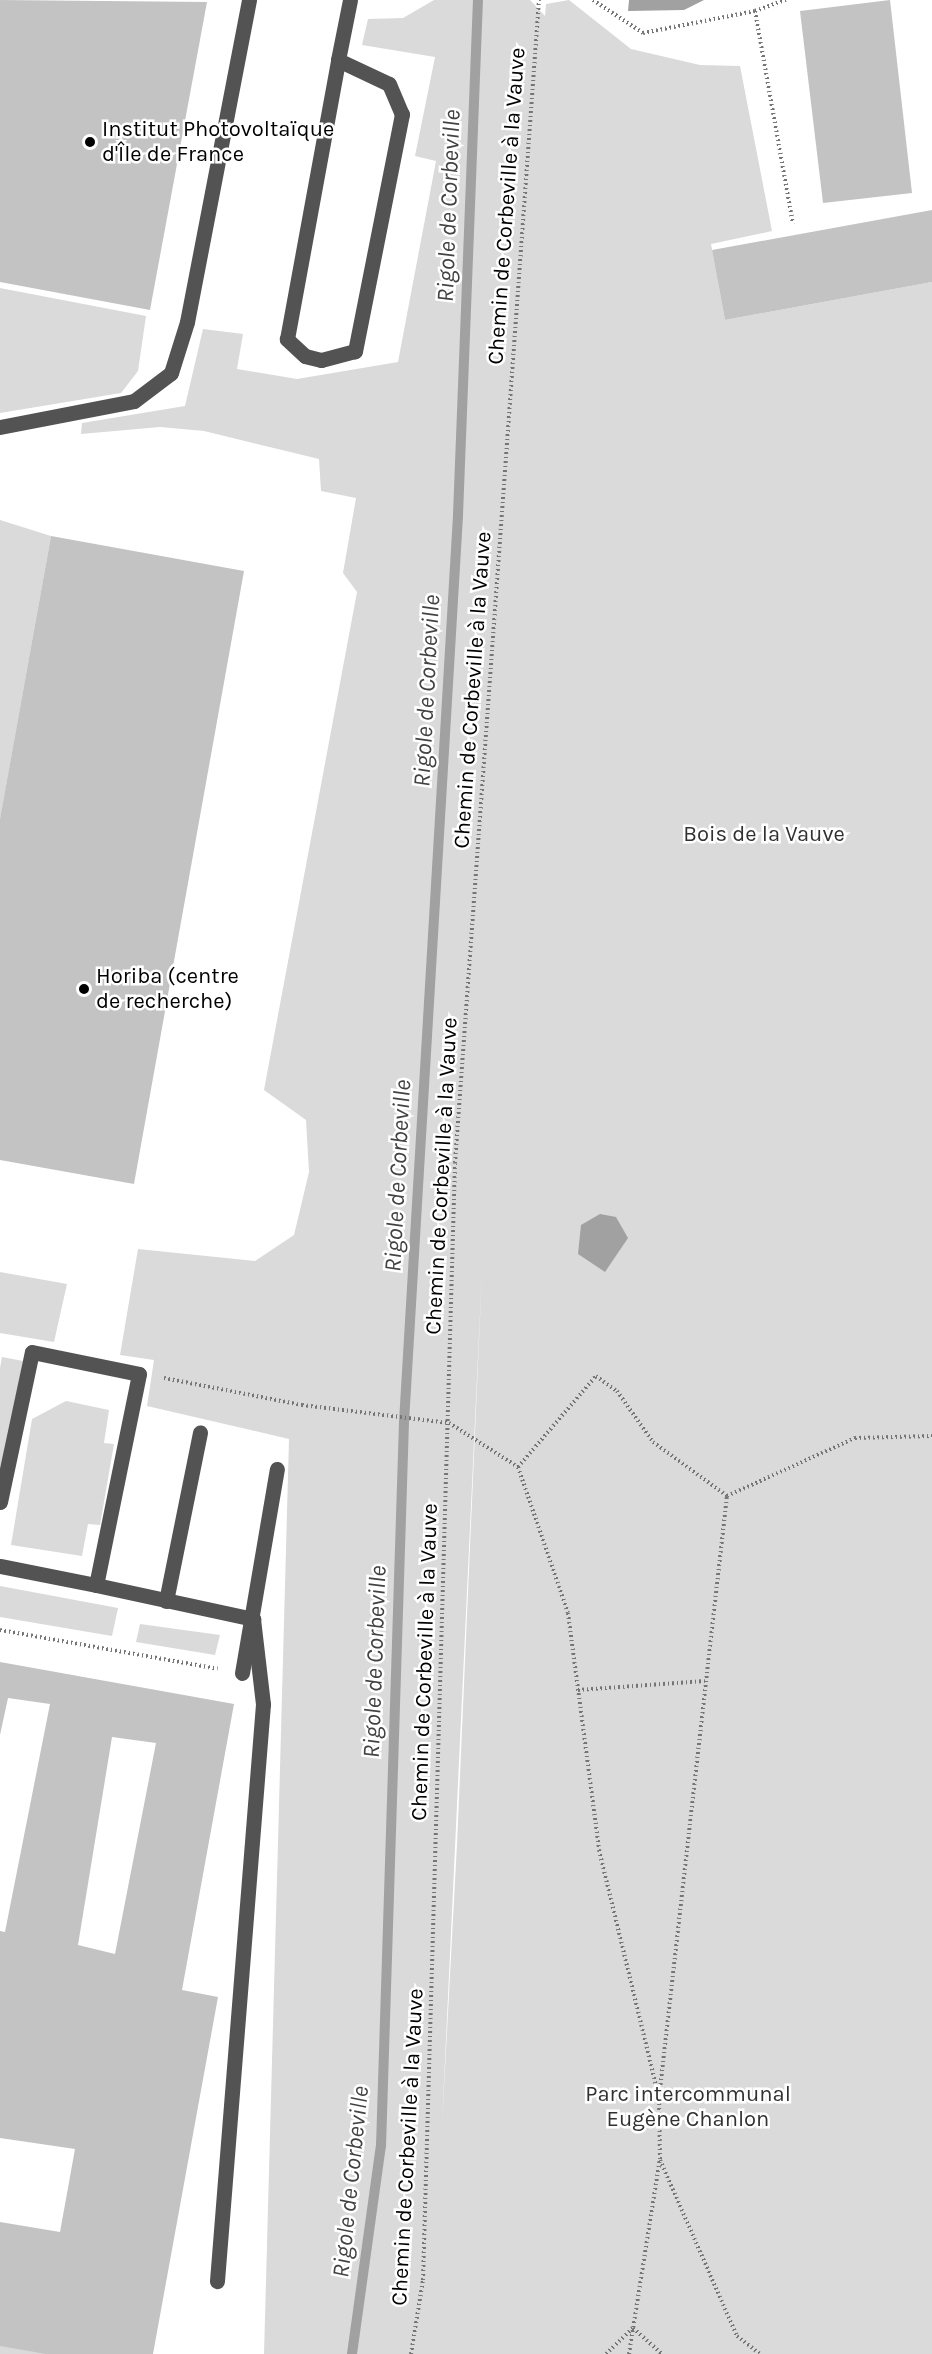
<!DOCTYPE html>
<html>
<head>
<meta charset="utf-8">
<style>
  body { margin:0 }
  #map { position:relative; width:932px; height:2354px; overflow:hidden; background:#fff; font-family:Karla,sans-serif }
  div>[style] { position:absolute }
  .green>* { inset:0; background:#dadada }
  .water>* { inset:0; background:#a1a1a1 }
  .stream>* { height:10px; margin:-5px; padding:0 5px; transform-origin:5px; border-radius:5px; background:#a1a1a1 }
  .building>* { inset:0; background:#c3c3c3 }
  .path>* { height:4px; margin-top:-2px; transform-origin:0; background:repeating-linear-gradient(90deg,#757575 0 1.5px,transparent 0 4.5px) }
  .minor>* { height:15px; margin:-7.5px; padding:0 7.5px; transform-origin:7.5px; border-radius:7.5px; background:#535353 }
  .dots>* { width:16px; height:16px; translate:-50% -50%; box-sizing:border-box; border:3px solid #fff; border-radius:50% }
  span { translate:-50% -50%; white-space:nowrap; text-align:center; line-height:1.15; -webkit-text-stroke:5px #fff; paint-order:stroke }
  .poi-label { font-size:22px; color:#000 }
  .left { translate:0 -50%; text-align:left }
  .street-label { font-size:22px; color:#000 }
  .park-label { font-size:22px; color:#313131 }
  .water-label { font-size:24px; color:#424242; font-style:italic }
</style>
</head>
<body>
<div id="map">
  <div class="green">
    <i style="clip-path:polygon(evenodd,434px 0,530px 0,545px 16px,546px 4px,569px 0,631px 49px,700px 65px,740px 66px,772px 231px,711px 244px,725px 320px,932px 282px,932px 2354px,264px 2354px,289px 1439px,147px 1406px,154px 1360px,120px 1355px,138px 1249px,255px 1261px,294px 1235px,309px 1172px,306px 1120px,264px 1090px,357px 592px,343px 573px,356px 498px,321px 491px,319px 459px,204px 431px,160px 427px,81px 434px,82px 423px,185px 406px,203px 329px,243px 334px,237px 369px,297px 379px,398px 362px,436px 161px,415px 156px,435px 57px,362px 45px,368px 19px,403px 18px,434px 0,483px 1249px,457px 1844px,442px 2125px,483px 1250px,483px 1249px)"></i>
    <i style="clip-path:polygon(0 288px,146px 316px,138px 371px,121px 393px,0 413px)"></i>
    <i style="clip-path:polygon(0 520px,51px 536px,0 820px)"></i>
    <i style="clip-path:polygon(0 1272px,67px 1284px,54px 1342px,0 1333px)"></i>
    <i style="clip-path:polygon(2px 1357px,23px 1361px,0 1479px,0 1368px)"></i>
    <i style="clip-path:polygon(66px 1401px,109px 1410px,104px 1443px,114px 1444px,100px 1525px,88px 1524px,82px 1556px,11px 1545px,32px 1419px)"></i>
    <i style="clip-path:polygon(0 1586px,118px 1608px,112px 1636px,0 1617px)"></i>
    <i style="clip-path:polygon(140px 1624px,220px 1635px,215px 1655px,136px 1642px)"></i>
    <i style="clip-path:polygon(0 2343px,67px 2354px,0 2354px)"></i>
  </div>
  <div class="water">
    <i style="clip-path:polygon(629px 0,704px 0,684px 10px,628px 11px)"></i>
    <i style="clip-path:polygon(600px 1214px,616px 1217px,628px 1238px,605px 1272px,578px 1254px,581px 1225px)"></i>
  </div>
  <div class="stream">
    <i style="left:352px;top:2354px;width:210px;rotate:-82.1deg"></i>
    <i style="left:381px;top:2146px;width:724px;rotate:-88.18deg"></i>
    <i style="left:404px;top:1422px;width:909px;rotate:-86.59deg"></i>
    <i style="left:458px;top:515px;width:515px;rotate:-87.78deg"></i>
  </div>
  <div class="building">
    <i style="clip-path:polygon(0 0,207px 2px,150px 310px,0 282px)"></i>
    <i style="clip-path:polygon(890px 0,912px 193px,823px 203px,800px 11px)"></i>
    <i style="clip-path:polygon(932px 210px,932px 282px,725px 320px,712px 250px)"></i>
    <i style="clip-path:polygon(51px 536px,244px 571px,134px 1184px,0 1160px,0 819px)"></i>
    <i style="clip-path:polygon(evenodd,0 1662px,234px 1704px,182px 1990px,218px 1997px,153px 2354px,46px 2354px,0 2346px,0 2222px,60px 2232px,75px 2149px,0 2138px,0 1931px,5px 1932px,50px 1704px,8px 1698px,0 1735px,0 1662px,112px 1737px,156px 1743px,115px 1954px,78px 1945px,112px 1737px)"></i>
  </div>
  <div class="path">
    <i style="left:593px;top:0;width:60px;rotate:33.4deg"></i>
    <i style="left:643px;top:33px;width:114px;rotate:-11.1deg"></i>
    <i style="left:755px;top:11px;width:216px;rotate:79.9deg"></i>
    <i style="left:755px;top:11px;width:33px;rotate:-20deg"></i>
    <i style="left:164px;top:1378px;width:141px;rotate:11.1deg"></i>
    <i style="left:302px;top:1405px;width:148px;rotate:7deg"></i>
    <i style="left:449px;top:1423px;width:82px;rotate:32.5deg"></i>
    <i style="left:518px;top:1467px;width:154px;rotate:71.1deg"></i>
    <i style="left:568px;top:1613px;width:239px;rotate:82.5deg"></i>
    <i style="left:599px;top:1850px;width:251px;rotate:76.4deg"></i>
    <i style="left:518px;top:1467px;width:120px;rotate:-49.4deg"></i>
    <i style="left:596px;top:1376px;width:26px;rotate:36deg"></i>
    <i style="left:617px;top:1391px;width:62px;rotate:54.8deg"></i>
    <i style="left:653px;top:1442px;width:92px;rotate:36.1deg"></i>
    <i style="left:0;top:1630px;width:221px;rotate:10.1deg"></i>
    <i style="left:578px;top:1690px;width:127px;rotate:-4.1deg"></i>
    <i style="left:660px;top:2160px;width:192px;rotate:66.4deg"></i>
    <i style="left:737px;top:2336px;width:29px;rotate:38deg"></i>
    <i style="left:411px;top:2354px;width:75px;rotate:-80.8deg"></i>
    <i style="left:423px;top:2280px;width:1117px;rotate:-88.36deg"></i>
    <i style="left:455px;top:1163px;width:1166px;rotate:-85.87deg"></i>
    <i style="left:606px;top:2354px;width:37px;rotate:-44deg"></i>
    <i style="left:633px;top:2328px;width:39px;rotate:42deg"></i>
    <i style="left:629px;top:2354px;width:197px;rotate:-81deg"></i>
    <i style="left:660px;top:2159px;width:61px;rotate:-90.9deg"></i>
    <i style="left:659px;top:2098px;width:606px;rotate:-83.56deg"></i>
    <i style="left:727px;top:1496px;width:141px;rotate:-24.4deg"></i>
    <i style="left:855px;top:1438px;width:77px;rotate:-1.5deg"></i>
  </div>
  <div class="minor">
    <i style="left:338px;top:60px;width:56px;rotate:25.2deg"></i>
    <i style="left:389px;top:84px;width:33px;rotate:67deg"></i>
    <i style="left:402px;top:114px;width:242px;rotate:101.2deg"></i>
    <i style="left:355px;top:351px;width:35px;rotate:165deg"></i>
    <i style="left:321px;top:360px;width:16px;rotate:-166deg"></i>
    <i style="left:305px;top:356px;width:25px;rotate:-137deg"></i>
    <i style="left:287px;top:339px;width:284px;rotate:-79.6deg"></i>
    <i style="left:338px;top:60px;width:61px;rotate:-78.7deg"></i>
    <i style="left:0;top:427px;width:136px;rotate:-11deg"></i>
    <i style="left:134px;top:401px;width:46px;rotate:-37.1deg"></i>
    <i style="left:171px;top:373px;width:53px;rotate:-72.6deg"></i>
    <i style="left:187px;top:322px;width:328px;rotate:-79.1deg"></i>
    <i style="left:0;top:1502px;width:153px;rotate:-78deg"></i>
    <i style="left:32px;top:1352px;width:109px;rotate:11.6deg"></i>
    <i style="left:139px;top:1374px;width:215px;rotate:101.5deg"></i>
    <i style="left:96px;top:1585px;width:98px;rotate:-168.8deg"></i>
    <i style="left:96px;top:1585px;width:161px;rotate:12.2deg"></i>
    <i style="left:253px;top:1619px;width:86px;rotate:83.3deg"></i>
    <i style="left:263px;top:1704px;width:579px;rotate:94.56deg"></i>
    <i style="left:166px;top:1601px;width:172px;rotate:-78.6deg"></i>
    <i style="left:242px;top:1673px;width:207px;rotate:-80.3deg"></i>
  </div>
  <div class="dots">
    <i style="left:90px;top:142px;background:#000"></i>
    <i style="left:84px;top:989px;background:#000"></i>
  </div>
  <div class="poi-label">
    <span class="left" style="left:102px;top:142px">Institut Photovoltaïque<br>d'Île de France</span>
    <span class="left" style="left:96px;top:989px">Horiba (centre<br>de recherche)</span>
  </div>
  <div class="street-label">
    <span style="left:507px;top:206px;rotate:-86deg">Chemin de Corbeville à la Vauve</span>
    <span style="left:473px;top:690px;rotate:-86deg">Chemin de Corbeville à la Vauve</span>
    <span style="left:442px;top:1176px;rotate:-87deg">Chemin de Corbeville à la Vauve</span>
    <span style="left:425px;top:1662px;rotate:-88deg">Chemin de Corbeville à la Vauve</span>
    <span style="left:408px;top:2147px;rotate:-87deg">Chemin de Corbeville à la Vauve</span>
  </div>
  <div class="park-label">
    <span style="left:764px;top:835px">Bois de la Vauve</span>
    <span style="left:688px;top:2107px">Parc intercommunal<br>Eugène Chanlon</span>
  </div>
  <div class="water-label">
    <span style="left:449px;top:206px;rotate:-88deg">Rigole de Corbeville</span>
    <span style="left:427px;top:691px;rotate:-87deg">Rigole de Corbeville</span>
    <span style="left:398px;top:1176px;rotate:-87deg">Rigole de Corbeville</span>
    <span style="left:375px;top:1662px;rotate:-88deg">Rigole de Corbeville</span>
    <span style="left:351px;top:2182px;rotate:-84deg">Rigole de Corbeville</span>
  </div>
</div>
</body>
</html>
